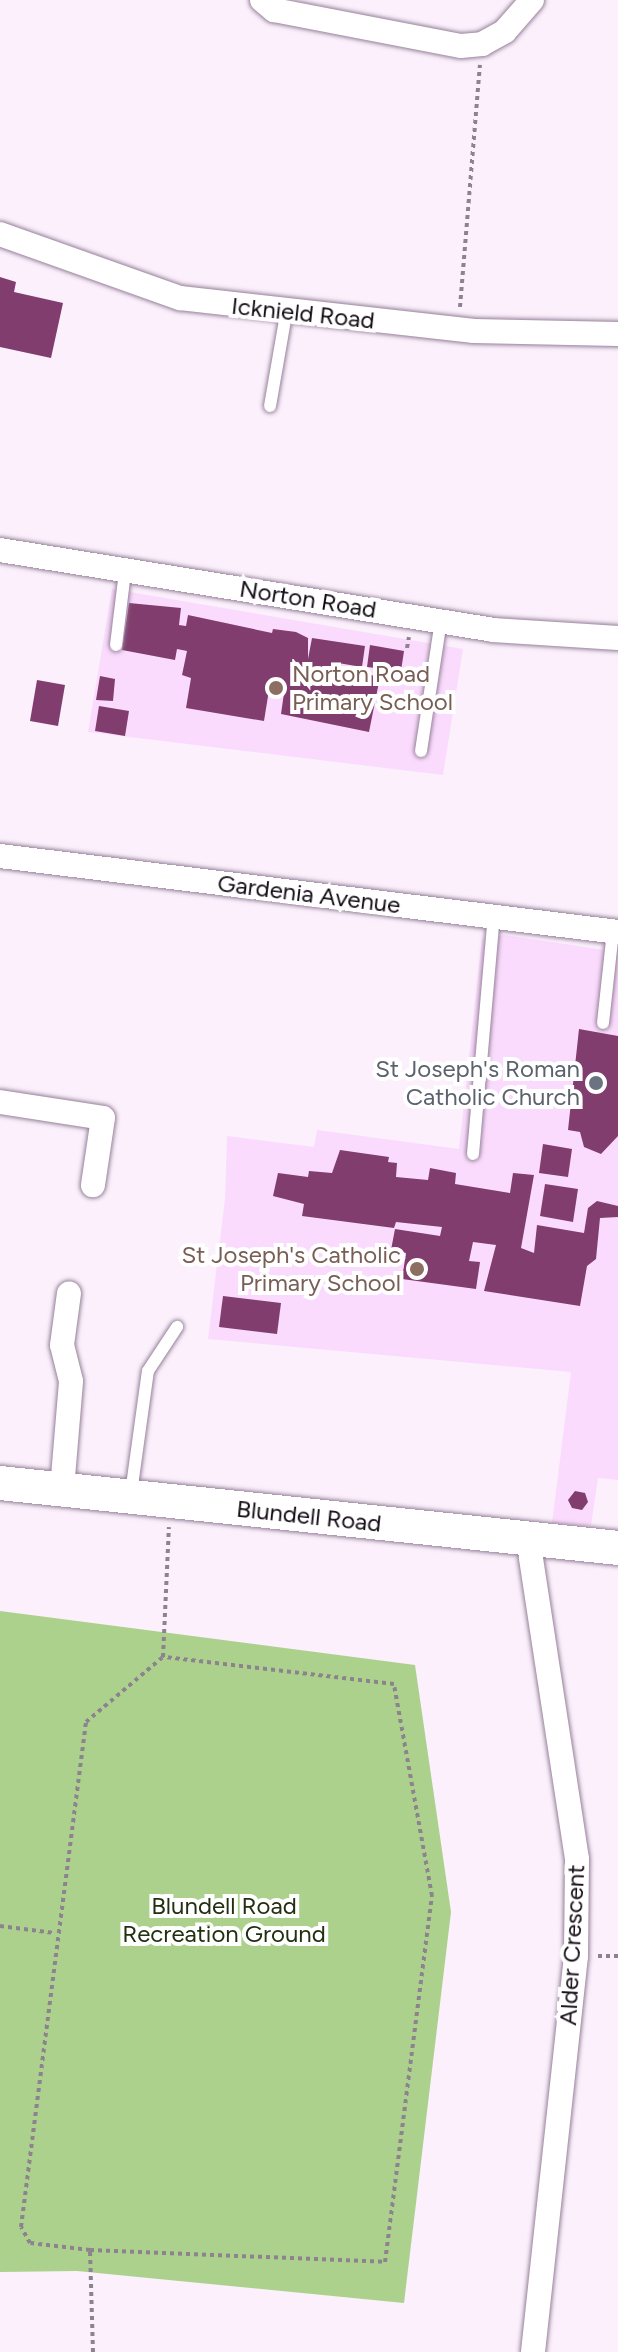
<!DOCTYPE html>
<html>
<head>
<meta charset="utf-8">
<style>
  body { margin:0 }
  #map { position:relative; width:618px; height:2352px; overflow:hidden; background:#fbf0fc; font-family:Figtree,sans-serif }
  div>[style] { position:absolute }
  .built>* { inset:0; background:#fadbfd }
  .green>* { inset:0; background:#acd18d }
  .building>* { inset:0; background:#813d6d }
  .path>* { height:4px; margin-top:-2px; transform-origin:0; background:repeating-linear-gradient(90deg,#8d838e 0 4px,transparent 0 8px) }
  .roads { filter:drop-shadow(0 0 2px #97809a) drop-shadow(0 0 2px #97809a) }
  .lane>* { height:12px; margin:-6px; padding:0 6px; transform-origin:6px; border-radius:6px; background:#fff }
  .street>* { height:24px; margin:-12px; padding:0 12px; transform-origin:12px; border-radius:12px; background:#fff }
  .secondary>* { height:34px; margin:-17px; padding:0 17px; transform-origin:17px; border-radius:17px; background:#fff }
  .dots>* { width:22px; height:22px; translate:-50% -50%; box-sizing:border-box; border:4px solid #fff; border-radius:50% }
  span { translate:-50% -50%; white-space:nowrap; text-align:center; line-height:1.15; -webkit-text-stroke:8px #fff; paint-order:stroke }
  .street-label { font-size:24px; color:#140c15 }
  .education-label { font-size:24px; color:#785e54 }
  .left { translate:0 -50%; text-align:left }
  .right { translate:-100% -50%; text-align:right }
  .worship-label { font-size:24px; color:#5b616d }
  .park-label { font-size:24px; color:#203011 }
</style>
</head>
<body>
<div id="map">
  <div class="built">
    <i style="clip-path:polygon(112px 589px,463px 649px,443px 775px,88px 732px)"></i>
    <i style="clip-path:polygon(505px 935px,618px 952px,618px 1480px,598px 1478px,591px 1526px,552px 1523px,571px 1372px,208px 1339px,225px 1199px,227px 1136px,314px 1147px,317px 1130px,459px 1149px,482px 939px)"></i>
  </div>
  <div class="green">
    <i style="clip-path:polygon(0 1611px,415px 1665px,451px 1912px,404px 2303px,77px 2271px,0 2272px)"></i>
  </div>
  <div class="building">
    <i style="clip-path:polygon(0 277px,16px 282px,14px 292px,63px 303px,51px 358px,0 347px)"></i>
    <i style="clip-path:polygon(129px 603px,181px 608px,179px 625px,186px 626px,188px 615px,272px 633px,273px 629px,296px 632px,308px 638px,308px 659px,312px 638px,365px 646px,362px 667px,338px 663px,337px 668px,380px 677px,369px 732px,281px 714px,284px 693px,269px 690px,264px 721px,186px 708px,191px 678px,182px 675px,187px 651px,177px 649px,175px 660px,122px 650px)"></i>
    <i style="clip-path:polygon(370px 645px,404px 651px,401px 671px,367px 667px)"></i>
    <i style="clip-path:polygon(100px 676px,115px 679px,113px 701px,96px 700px)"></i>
    <i style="clip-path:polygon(37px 680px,65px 685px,58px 726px,30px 721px)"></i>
    <i style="clip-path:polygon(99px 706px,129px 711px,125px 736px,95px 731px)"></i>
    <i style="clip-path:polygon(579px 1029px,618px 1036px,618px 1136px,601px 1154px,584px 1147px,580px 1132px,568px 1130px)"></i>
    <i style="clip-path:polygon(543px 1144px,572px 1149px,568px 1177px,539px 1173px)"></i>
    <i style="clip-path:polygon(340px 1150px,389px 1157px,388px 1162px,397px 1163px,396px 1177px,428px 1180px,430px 1168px,456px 1173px,455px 1184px,510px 1193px,513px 1173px,534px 1175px,521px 1248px,534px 1253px,537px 1225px,584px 1233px,588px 1208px,597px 1201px,618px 1206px,618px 1217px,600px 1218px,596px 1259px,587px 1266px,580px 1306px,484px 1291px,496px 1245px,473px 1242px,469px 1261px,480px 1262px,476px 1289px,402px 1279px,406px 1253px,391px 1250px,395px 1229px,440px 1236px,442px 1227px,396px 1222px,394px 1228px,302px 1216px,304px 1204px,273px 1196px,278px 1173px,308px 1177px,309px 1171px,332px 1173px)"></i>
    <i style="clip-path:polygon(545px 1184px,578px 1189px,573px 1222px,540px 1216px)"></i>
    <i style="clip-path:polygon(223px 1296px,281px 1303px,277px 1334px,219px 1327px)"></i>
    <i style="clip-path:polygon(575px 1491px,585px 1493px,588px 1502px,582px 1510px,572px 1508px,568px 1500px)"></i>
  </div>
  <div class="path">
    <i style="left:460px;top:307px;width:243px;rotate:-85.3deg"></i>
    <i style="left:407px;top:648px;width:11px;rotate:-80deg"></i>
    <i style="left:0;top:1926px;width:55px;rotate:7.3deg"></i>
    <i style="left:598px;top:1956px;width:20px"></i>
    <i style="left:90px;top:2250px;width:295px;rotate:2.3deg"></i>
    <i style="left:385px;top:2262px;width:369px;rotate:-82.7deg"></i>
    <i style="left:432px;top:1896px;width:215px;rotate:-100.2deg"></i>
    <i style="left:394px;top:1684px;width:233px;rotate:-173.3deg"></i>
    <i style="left:93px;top:2352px;width:102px;rotate:-91.7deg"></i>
    <i style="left:90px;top:2250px;width:60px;rotate:-173.3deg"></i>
    <i style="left:30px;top:2243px;width:18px;rotate:-119deg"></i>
    <i style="left:21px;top:2227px;width:509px;rotate:-82.67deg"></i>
    <i style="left:86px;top:1722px;width:101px;rotate:-40.2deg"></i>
    <i style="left:163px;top:1657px;width:130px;rotate:-87.4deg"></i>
  </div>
  <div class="roads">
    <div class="lane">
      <i style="left:270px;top:406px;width:93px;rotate:-80.1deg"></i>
      <i style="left:116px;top:645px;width:74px;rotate:-83deg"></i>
      <i style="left:421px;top:751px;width:133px;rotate:-81.3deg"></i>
      <i style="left:603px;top:1023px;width:93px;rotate:-83.8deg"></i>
      <i style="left:473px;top:1154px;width:239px;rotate:-85deg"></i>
      <i style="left:131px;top:1493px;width:123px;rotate:-82.1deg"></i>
      <i style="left:148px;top:1371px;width:53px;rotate:-56.6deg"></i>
    </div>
    <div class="street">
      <i style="left:262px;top:0;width:16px;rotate:40deg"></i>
      <i style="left:274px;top:10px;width:190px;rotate:10.9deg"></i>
      <i style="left:461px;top:46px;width:21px;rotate:-5deg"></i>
      <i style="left:482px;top:44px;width:26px;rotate:-29deg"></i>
      <i style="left:505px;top:31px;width:41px;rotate:-48.9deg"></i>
      <i style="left:0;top:234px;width:191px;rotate:19.6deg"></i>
      <i style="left:180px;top:298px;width:296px;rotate:6.4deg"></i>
      <i style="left:474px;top:331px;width:144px;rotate:1.2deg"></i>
      <i style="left:0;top:550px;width:499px;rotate:9.2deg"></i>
      <i style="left:493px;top:630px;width:125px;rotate:3.7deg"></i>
      <i style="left:0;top:856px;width:623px;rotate:7.01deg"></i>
      <i style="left:0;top:1102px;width:104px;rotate:8.8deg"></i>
      <i style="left:103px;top:1118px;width:68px;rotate:98.5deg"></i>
      <i style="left:62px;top:1489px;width:108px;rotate:-85.2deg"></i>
      <i style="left:71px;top:1381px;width:37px;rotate:-104deg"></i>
      <i style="left:62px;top:1345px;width:52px;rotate:-82.3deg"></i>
      <i style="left:533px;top:2352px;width:398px;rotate:-83.8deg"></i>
      <i style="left:576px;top:1956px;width:97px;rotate:-89.4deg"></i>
      <i style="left:577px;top:1859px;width:305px;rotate:-98.7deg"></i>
      <i style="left:531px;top:1557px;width:17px;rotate:-80deg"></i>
    </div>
    <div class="secondary">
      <i style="left:0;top:1483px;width:621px;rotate:6deg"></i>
    </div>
  </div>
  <div class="dots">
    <i style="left:276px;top:688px;background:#8d6e63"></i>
    <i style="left:596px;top:1083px;background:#6b7280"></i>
    <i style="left:417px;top:1269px;background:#8d6e63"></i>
  </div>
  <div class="street-label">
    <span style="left:303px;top:313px;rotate:6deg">Icknield Road</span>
    <span style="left:308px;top:599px;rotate:9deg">Norton Road</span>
    <span style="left:309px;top:894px;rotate:7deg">Gardenia Avenue</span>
    <span style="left:309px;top:1516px;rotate:6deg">Blundell Road</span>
    <span style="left:572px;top:1945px;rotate:-87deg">Alder Crescent</span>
  </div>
  <div class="education-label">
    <span class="left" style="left:292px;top:688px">Norton Road<br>Primary School</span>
    <span class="right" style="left:401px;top:1269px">St Joseph's Catholic<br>Primary School</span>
  </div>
  <div class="worship-label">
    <span class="right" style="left:580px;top:1083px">St Joseph's Roman<br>Catholic Church</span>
  </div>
  <div class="park-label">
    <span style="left:224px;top:1920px">Blundell Road<br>Recreation Ground</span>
  </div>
</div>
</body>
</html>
